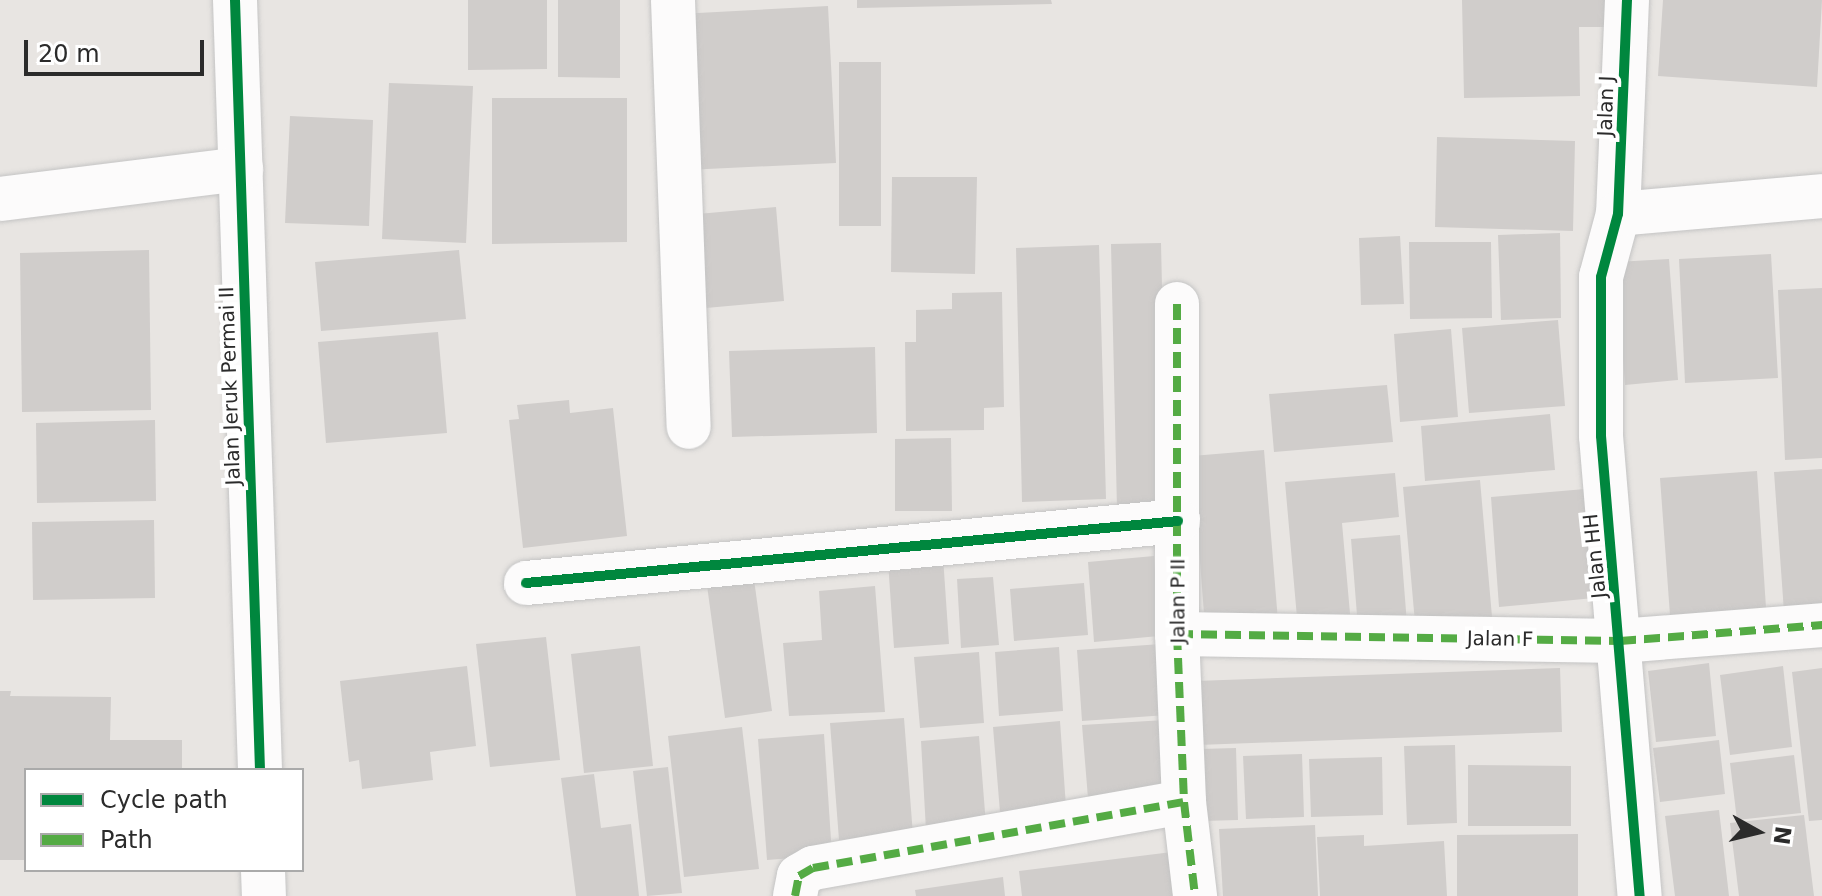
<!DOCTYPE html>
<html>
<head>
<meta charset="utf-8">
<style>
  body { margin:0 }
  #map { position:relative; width:1822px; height:896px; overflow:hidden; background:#e8e5e2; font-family:"DejaVu Sans",sans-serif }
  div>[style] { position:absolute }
  .building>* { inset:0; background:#d0cdcb }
  .roads { filter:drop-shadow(0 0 2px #c4c4c4) drop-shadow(0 0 2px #c4c4c4) }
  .street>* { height:44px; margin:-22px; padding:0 22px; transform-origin:22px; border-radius:22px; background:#fcfbfb }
  .quiet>* { height:8px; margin-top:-4px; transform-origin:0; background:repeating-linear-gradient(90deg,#54ab44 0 16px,transparent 0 24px) }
  .cycleway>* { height:10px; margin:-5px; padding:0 5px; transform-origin:5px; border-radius:5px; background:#00873e }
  span { translate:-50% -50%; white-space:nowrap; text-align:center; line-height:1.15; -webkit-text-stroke:8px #fff; paint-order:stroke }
  .street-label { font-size:20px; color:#2b2b2b }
  .legend { position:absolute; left:24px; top:768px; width:280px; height:104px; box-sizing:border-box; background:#fff; border:2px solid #aaa; margin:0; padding:10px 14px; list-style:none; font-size:24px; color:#2b2b2b }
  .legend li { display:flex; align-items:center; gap:16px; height:40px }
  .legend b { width:40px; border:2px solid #aaa }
  .north { position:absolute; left:1718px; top:792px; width:80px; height:80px; -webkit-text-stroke:6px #fff; paint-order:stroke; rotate:98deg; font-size:22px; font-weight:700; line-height:32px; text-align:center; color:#2b2b2b }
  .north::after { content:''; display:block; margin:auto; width:28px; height:36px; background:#2b2b2b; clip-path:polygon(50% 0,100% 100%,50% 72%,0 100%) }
  .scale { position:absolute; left:24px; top:40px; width:180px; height:36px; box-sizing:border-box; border:4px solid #2b2b2b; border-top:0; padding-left:10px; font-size:24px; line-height:28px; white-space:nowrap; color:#2b2b2b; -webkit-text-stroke:6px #fff; paint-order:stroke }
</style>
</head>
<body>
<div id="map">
  <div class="building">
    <i style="clip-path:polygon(468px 0,547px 0,547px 69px,468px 70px)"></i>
    <i style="clip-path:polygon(558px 0,620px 0,620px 78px,558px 77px)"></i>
    <i style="clip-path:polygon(857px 0,1051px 0,1052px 4px,857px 8px)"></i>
    <i style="clip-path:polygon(1462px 0,1610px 0,1610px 27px,1579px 27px,1580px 96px,1464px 98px)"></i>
    <i style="clip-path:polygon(1663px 0,1822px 0,1817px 87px,1658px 76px)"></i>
    <i style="clip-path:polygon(828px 6px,836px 163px,686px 170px,679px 14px)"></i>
    <i style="clip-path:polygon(839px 62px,881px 62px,881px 226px,839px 226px)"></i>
    <i style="clip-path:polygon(389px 83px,473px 86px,466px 243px,382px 239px)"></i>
    <i style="clip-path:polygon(492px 98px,627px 98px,627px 242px,492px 244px)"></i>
    <i style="clip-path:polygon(290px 116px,373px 120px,369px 226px,285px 223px)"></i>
    <i style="clip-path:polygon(1437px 137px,1575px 141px,1573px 231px,1435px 227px)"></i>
    <i style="clip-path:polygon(892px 177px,977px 177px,975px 274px,891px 272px)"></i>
    <i style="clip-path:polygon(776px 207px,784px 301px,706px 308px,698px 214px)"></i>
    <i style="clip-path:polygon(1560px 233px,1561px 318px,1501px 320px,1498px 235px)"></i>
    <i style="clip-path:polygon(1400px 236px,1404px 304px,1361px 305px,1359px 238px)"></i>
    <i style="clip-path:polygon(1409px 242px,1491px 242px,1492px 318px,1410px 319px)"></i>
    <i style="clip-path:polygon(1161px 243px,1167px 508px,1117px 509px,1111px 244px)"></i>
    <i style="clip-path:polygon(1099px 245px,1106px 499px,1022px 502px,1016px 248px)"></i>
    <i style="clip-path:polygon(149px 250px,151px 410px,22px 412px,20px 253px)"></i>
    <i style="clip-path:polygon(459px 250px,466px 319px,321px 331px,315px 262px)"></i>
    <i style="clip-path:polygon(1771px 254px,1778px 378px,1685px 383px,1679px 259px)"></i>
    <i style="clip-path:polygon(1669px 259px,1678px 380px,1625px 385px,1616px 262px)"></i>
    <i style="clip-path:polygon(1822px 288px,1822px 458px,1785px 460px,1778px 290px)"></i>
    <i style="clip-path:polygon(1002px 292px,1004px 407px,984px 408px,984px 430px,906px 431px,905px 342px,916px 342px,916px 310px,952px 309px,952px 293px)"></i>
    <i style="clip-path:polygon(1558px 320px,1565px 406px,1469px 413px,1462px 328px)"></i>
    <i style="clip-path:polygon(1451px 329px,1458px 417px,1400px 422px,1394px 334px)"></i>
    <i style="clip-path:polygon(438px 332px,447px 433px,326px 443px,318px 342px)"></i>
    <i style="clip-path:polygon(875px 347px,877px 433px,732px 437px,729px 351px)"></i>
    <i style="clip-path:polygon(1387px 385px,1393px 442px,1274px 452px,1269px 394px)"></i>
    <i style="clip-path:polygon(569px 400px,570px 413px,613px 408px,627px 536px,523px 548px,509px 420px,519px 419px,517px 405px)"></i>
    <i style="clip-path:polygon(1550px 414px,1555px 470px,1425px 481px,1421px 426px)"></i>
    <i style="clip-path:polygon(155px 420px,156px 501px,37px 503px,36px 423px)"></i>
    <i style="clip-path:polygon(951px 438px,952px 511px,895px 511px,895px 439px)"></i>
    <i style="clip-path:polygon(1264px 450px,1278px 621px,1205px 627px,1192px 456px)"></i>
    <i style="clip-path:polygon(1822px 469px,1822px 609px,1784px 612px,1774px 472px)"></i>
    <i style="clip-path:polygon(1757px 471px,1767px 623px,1671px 629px,1660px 478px)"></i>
    <i style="clip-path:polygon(1395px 473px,1399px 517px,1342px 523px,1351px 625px,1298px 629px,1285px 482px)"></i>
    <i style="clip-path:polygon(1480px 480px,1493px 628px,1416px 634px,1403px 487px)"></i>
    <i style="clip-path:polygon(1585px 489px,1594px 598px,1499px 607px,1491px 497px)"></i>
    <i style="clip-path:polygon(154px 520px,155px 598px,33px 600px,32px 522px)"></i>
    <i style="clip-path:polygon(1400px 535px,1407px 624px,1358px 628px,1351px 539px)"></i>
    <i style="clip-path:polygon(1154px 556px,1159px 636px,1094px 642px,1088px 562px)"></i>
    <i style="clip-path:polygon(943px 557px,949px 644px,894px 648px,888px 562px)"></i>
    <i style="clip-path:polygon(753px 572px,772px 711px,725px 718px,706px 578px)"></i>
    <i style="clip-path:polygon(993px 577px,999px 645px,961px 648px,957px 579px)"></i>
    <i style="clip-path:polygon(1084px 583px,1088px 635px,1014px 641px,1010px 589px)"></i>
    <i style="clip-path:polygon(875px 586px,885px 712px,789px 716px,783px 643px,822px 640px,819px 591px)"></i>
    <i style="clip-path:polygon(546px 637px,560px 760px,490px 767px,476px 644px)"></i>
    <i style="clip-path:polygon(1161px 644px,1167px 715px,1082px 721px,1077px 650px)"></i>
    <i style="clip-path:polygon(640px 646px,653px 766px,584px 773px,571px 654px)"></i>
    <i style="clip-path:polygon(1059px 647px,1063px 711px,999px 716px,995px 652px)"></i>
    <i style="clip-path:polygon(979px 652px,984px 723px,920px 728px,914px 657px)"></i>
    <i style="clip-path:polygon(1709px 663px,1716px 736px,1656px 742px,1648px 671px)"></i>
    <i style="clip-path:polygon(467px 666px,476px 746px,430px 752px,433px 780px,362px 789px,359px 760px,349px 762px,340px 681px)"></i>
    <i style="clip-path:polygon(1783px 666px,1792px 747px,1730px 755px,1720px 675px)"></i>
    <i style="clip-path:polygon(1560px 668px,1562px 732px,1198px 745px,1196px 681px)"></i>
    <i style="clip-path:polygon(1822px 668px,1822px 820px,1809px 821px,1792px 672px)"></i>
    <i style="clip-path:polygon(0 691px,11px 691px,10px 696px,111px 697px,110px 740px,182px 740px,182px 770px,26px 770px,26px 860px,0 860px)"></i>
    <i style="clip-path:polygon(904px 718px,913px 835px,839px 840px,830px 723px)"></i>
    <i style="clip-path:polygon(1165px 720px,1171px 792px,1088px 798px,1082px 725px)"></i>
    <i style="clip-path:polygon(1060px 721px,1066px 807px,1000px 812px,993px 727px)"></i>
    <i style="clip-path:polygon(742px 727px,759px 869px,684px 877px,668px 736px)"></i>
    <i style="clip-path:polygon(824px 734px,832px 855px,767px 860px,758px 739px)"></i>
    <i style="clip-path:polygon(979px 736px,986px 825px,926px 830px,921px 741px)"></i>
    <i style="clip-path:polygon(1719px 740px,1725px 794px,1660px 802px,1653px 748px)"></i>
    <i style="clip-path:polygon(1455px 745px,1457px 823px,1407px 825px,1404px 746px)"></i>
    <i style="clip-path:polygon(1236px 748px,1238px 820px,1202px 821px,1200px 749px)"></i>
    <i style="clip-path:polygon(1302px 754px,1304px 817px,1246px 819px,1243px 756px)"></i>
    <i style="clip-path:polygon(1794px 755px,1801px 813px,1737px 820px,1730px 763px)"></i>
    <i style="clip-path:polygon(1382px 757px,1383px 815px,1311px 817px,1309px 759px)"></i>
    <i style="clip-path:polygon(1468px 765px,1571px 766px,1571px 826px,1468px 826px)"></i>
    <i style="clip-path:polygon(668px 767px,682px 893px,647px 896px,633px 771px)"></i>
    <i style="clip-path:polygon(594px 774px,601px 828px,631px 824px,639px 896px,576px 896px,561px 778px)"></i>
    <i style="clip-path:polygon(1719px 810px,1729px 896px,1675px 896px,1665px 816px)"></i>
    <i style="clip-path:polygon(1804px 815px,1814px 896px,1739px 896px,1730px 823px)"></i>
    <i style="clip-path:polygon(1315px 825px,1318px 896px,1223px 896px,1219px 829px)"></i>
    <i style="clip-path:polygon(1578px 834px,1578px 896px,1457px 896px,1457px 835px)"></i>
    <i style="clip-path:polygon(1364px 835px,1364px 846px,1444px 841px,1447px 896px,1320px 896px,1317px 837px)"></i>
    <i style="clip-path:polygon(1172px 852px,1177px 896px,1022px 896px,1019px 871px)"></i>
    <i style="clip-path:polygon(1003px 877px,1005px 896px,916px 896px,915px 890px)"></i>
  </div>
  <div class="roads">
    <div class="street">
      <i style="left:235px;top:0;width:770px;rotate:88.14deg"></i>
      <i style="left:673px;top:0;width:427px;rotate:87.9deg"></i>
      <i style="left:1627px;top:0;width:214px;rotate:92.4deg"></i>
      <i style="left:1618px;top:214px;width:65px;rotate:105.1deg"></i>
      <i style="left:1601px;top:277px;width:159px;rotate:90deg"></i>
      <i style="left:1601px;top:436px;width:462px;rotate:85.2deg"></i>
      <i style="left:0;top:199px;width:243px;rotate:-7.1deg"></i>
      <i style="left:1618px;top:214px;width:205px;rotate:-5deg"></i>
      <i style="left:1177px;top:304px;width:330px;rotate:90deg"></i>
      <i style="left:1177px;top:634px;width:168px;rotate:87.6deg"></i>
      <i style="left:1184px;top:802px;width:95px;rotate:83.3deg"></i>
      <i style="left:526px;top:583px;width:655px;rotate:-5.43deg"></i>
      <i style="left:1177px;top:634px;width:443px;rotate:0.9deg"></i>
      <i style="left:1620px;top:641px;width:203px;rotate:-4.5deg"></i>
      <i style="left:263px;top:870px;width:26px;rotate:88deg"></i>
      <i style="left:795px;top:896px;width:20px;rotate:-79deg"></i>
      <i style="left:799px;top:876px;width:16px;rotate:-30deg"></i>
      <i style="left:813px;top:868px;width:377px;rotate:-10.1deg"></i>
    </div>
  </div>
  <div class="quiet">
    <i style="left:1177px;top:304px;width:330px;rotate:90deg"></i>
    <i style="left:1177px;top:634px;width:168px;rotate:87.6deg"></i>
    <i style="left:1184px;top:802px;width:95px;rotate:83.3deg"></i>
    <i style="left:1177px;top:634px;width:443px;rotate:0.9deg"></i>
    <i style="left:1620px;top:641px;width:203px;rotate:-4.5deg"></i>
    <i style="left:795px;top:896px;width:20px;rotate:-79deg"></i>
    <i style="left:799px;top:876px;width:16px;rotate:-30deg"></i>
    <i style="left:813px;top:868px;width:377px;rotate:-10.1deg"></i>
  </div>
  <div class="cycleway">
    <i style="left:235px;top:0;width:770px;rotate:88.14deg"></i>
    <i style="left:1627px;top:0;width:214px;rotate:92.4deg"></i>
    <i style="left:1618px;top:214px;width:65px;rotate:105.1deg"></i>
    <i style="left:1601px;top:277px;width:159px;rotate:90deg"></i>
    <i style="left:1601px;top:436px;width:462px;rotate:85.2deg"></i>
    <i style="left:526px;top:583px;width:655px;rotate:-5.43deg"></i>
  </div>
  <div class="street-label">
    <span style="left:1606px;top:106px;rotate:-88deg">Jalan J</span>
    <span style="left:230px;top:386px;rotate:-92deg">Jalan Jeruk Permai II</span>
    <span style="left:1595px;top:556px;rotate:-96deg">Jalan HH</span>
    <span style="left:1178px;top:601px;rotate:-90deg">Jalan P II</span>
    <span style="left:1500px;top:639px;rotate:1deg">Jalan F</span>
  </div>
  <ul class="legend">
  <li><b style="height:10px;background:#00873e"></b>Cycle path</li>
  <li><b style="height:10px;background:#54ab44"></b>Path</li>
  </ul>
  <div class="north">N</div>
  <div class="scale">20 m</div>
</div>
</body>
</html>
